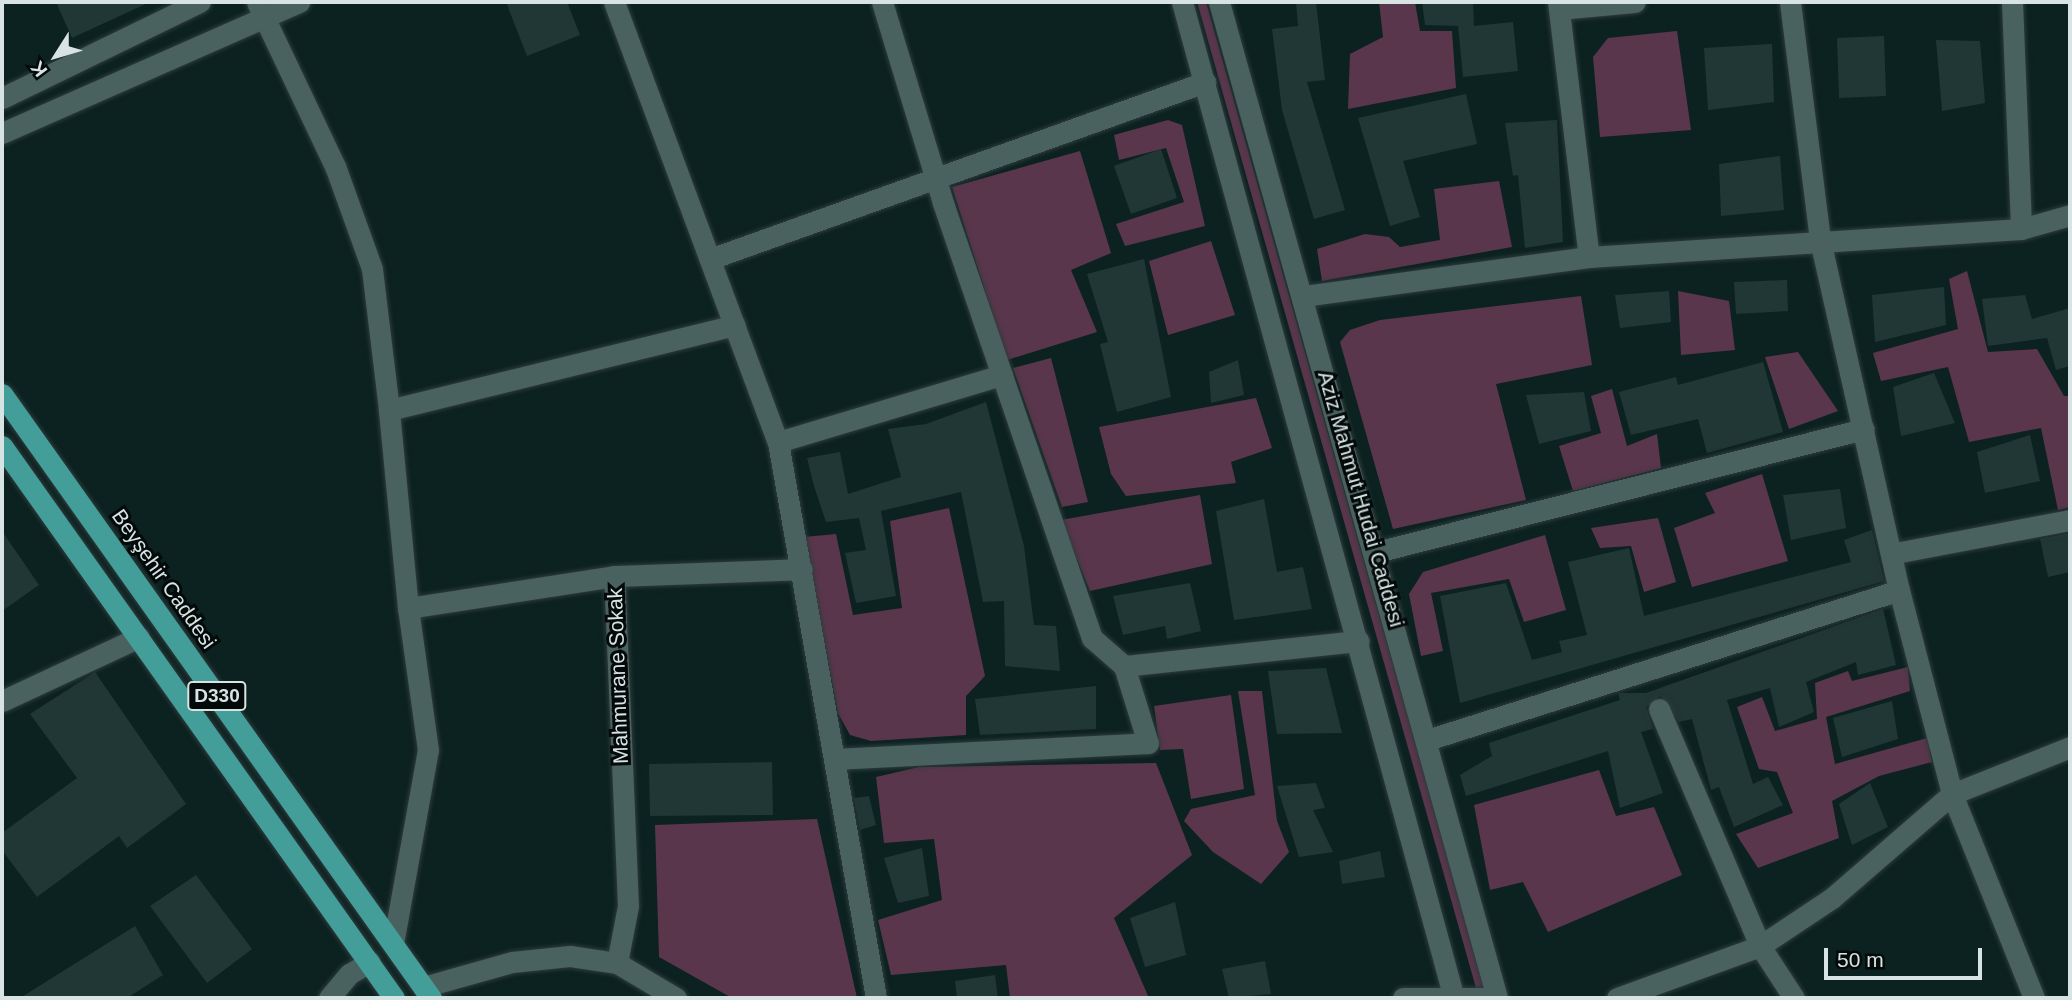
<!DOCTYPE html>
<html>
<head>
<meta charset="utf-8">
<style>
  body { margin:0 }
  #map { position:relative; width:2072px; height:1000px; overflow:hidden; background:#0b2221; font-family:Arial,sans-serif }
  div>[style] { position:absolute }
  .green>* { inset:0; background:#5a364c }
  .building>* { inset:0; background:#203735 }
  .roads { filter:drop-shadow(0 0 2px #2f3b3b) drop-shadow(0 0 2px #2f3b3b) }
  .minor>* { height:21px; margin:-10.5px; padding:0 10.5px; transform-origin:10.5px; border-radius:10.5px; background:#49615f }
  .highway>* { height:21px; margin:-10.5px; padding:0 10.5px; transform-origin:10.5px; border-radius:10.5px; background:#439e9a }
  span { translate:-50% -50%; white-space:nowrap; text-align:center; line-height:1.15; -webkit-text-stroke:6px #030a09; paint-order:stroke }
  .shield-label span { padding:2px 5px; background:#030a09; border:2px solid; border-radius:5px; -webkit-text-stroke-width:0 }
  .shield-label { font-size:19px; color:#d7e4e3; font-weight:700 }
  .street-label { font-size:21px; color:#d7e4e3 }
  .frame { position:absolute; inset:0; border:4px solid #d7e4e3; pointer-events:none }
  .north { position:absolute; left:21px; top:21px; width:70px; height:70px; -webkit-text-stroke:5px #030a09; paint-order:stroke; rotate:233deg; font-size:19px; font-weight:700; line-height:28px; text-align:center; color:#d7e4e3 }
  .north::after { content:''; display:block; margin:auto; width:24px; height:32px; background:#d7e4e3; clip-path:polygon(50% 0,100% 100%,50% 72%,0 100%) }
  .scale { position:absolute; left:1824px; top:948px; width:158px; height:32px; box-sizing:border-box; border:4px solid #d7e4e3; border-top:0; padding-left:9px; font-size:21px; line-height:24px; white-space:nowrap; color:#d7e4e3; -webkit-text-stroke:5px #030a09; paint-order:stroke }
</style>
</head>
<body>
<div id="map">
  <div class="green">
    <i style="clip-path:polygon(1197px 2px,1206px 2px,1484px 987px,1476px 988px)"></i>
    <i style="clip-path:polygon(1379px 2px,1415px 2px,1420px 31px,1452px 31px,1456px 88px,1348px 109px,1350px 54px,1383px 37px)"></i>
    <i style="clip-path:polygon(1677px 31px,1691px 130px,1600px 137px,1593px 57px,1608px 38px)"></i>
    <i style="clip-path:polygon(1168px 120px,1182px 125px,1205px 226px,1125px 246px,1116px 224px,1184px 202px,1166px 148px,1119px 160px,1114px 135px)"></i>
    <i style="clip-path:polygon(1080px 151px,1111px 253px,1071px 270px,1097px 332px,1007px 360px,952px 187px)"></i>
    <i style="clip-path:polygon(1499px 181px,1512px 247px,1322px 281px,1317px 249px,1365px 234px,1389px 237px,1400px 247px,1440px 240px,1434px 189px)"></i>
    <i style="clip-path:polygon(1211px 241px,1235px 315px,1168px 335px,1149px 261px)"></i>
    <i style="clip-path:polygon(1967px 271px,1988px 352px,2037px 349px,2064px 396px,2070px 396px,2070px 507px,2058px 510px,2041px 428px,1969px 442px,1948px 367px,1881px 381px,1873px 353px,1958px 329px,1949px 279px)"></i>
    <i style="clip-path:polygon(1678px 291px,1729px 301px,1735px 350px,1681px 355px)"></i>
    <i style="clip-path:polygon(1581px 296px,1592px 365px,1496px 384px,1526px 500px,1393px 529px,1340px 342px,1350px 330px,1380px 320px)"></i>
    <i style="clip-path:polygon(1798px 352px,1838px 411px,1789px 429px,1765px 357px)"></i>
    <i style="clip-path:polygon(1051px 358px,1088px 502px,1062px 507px,1013px 368px)"></i>
    <i style="clip-path:polygon(1612px 389px,1627px 446px,1657px 434px,1661px 468px,1573px 491px,1559px 446px,1601px 433px,1591px 396px)"></i>
    <i style="clip-path:polygon(1256px 398px,1272px 448px,1231px 462px,1236px 483px,1126px 496px,1111px 474px,1099px 427px)"></i>
    <i style="clip-path:polygon(1762px 474px,1788px 561px,1692px 587px,1674px 528px,1715px 513px,1705px 493px)"></i>
    <i style="clip-path:polygon(1200px 495px,1212px 564px,1090px 591px,1061px 520px)"></i>
    <i style="clip-path:polygon(949px 508px,985px 676px,966px 696px,966px 735px,871px 741px,850px 735px,838px 713px,804px 537px,836px 534px,853px 615px,902px 608px,890px 521px)"></i>
    <i style="clip-path:polygon(1658px 518px,1676px 582px,1644px 592px,1631px 546px,1600px 548px,1591px 528px)"></i>
    <i style="clip-path:polygon(1545px 535px,1566px 610px,1524px 622px,1509px 579px,1431px 593px,1443px 651px,1421px 656px,1409px 594px,1423px 572px)"></i>
    <i style="clip-path:polygon(1908px 667px,1910px 691px,1826px 717px,1835px 764px,1927px 738px,1932px 762px,1879px 776px,1832px 801px,1839px 838px,1758px 868px,1736px 834px,1793px 813px,1777px 772px,1759px 769px,1737px 707px,1762px 697px,1775px 731px,1817px 719px,1815px 683px,1848px 671px,1852px 681px)"></i>
    <i style="clip-path:polygon(1238px 691px,1262px 691px,1277px 821px,1289px 852px,1261px 884px,1213px 852px,1184px 821px,1191px 809px,1255px 795px)"></i>
    <i style="clip-path:polygon(1231px 695px,1244px 789px,1191px 799px,1183px 749px,1160px 750px,1154px 706px)"></i>
    <i style="clip-path:polygon(1156px 763px,1192px 855px,1114px 918px,1149px 998px,1010px 998px,1006px 965px,891px 975px,878px 920px,942px 900px,934px 839px,884px 843px,876px 777px,919px 767px)"></i>
    <i style="clip-path:polygon(1599px 770px,1616px 816px,1654px 807px,1682px 875px,1548px 932px,1523px 882px,1490px 890px,1474px 805px)"></i>
    <i style="clip-path:polygon(817px 819px,857px 998px,732px 998px,659px 957px,655px 825px)"></i>
  </div>
  <div class="building">
    <i style="clip-path:polygon(56px 2px,150px 2px,72px 38px)"></i>
    <i style="clip-path:polygon(506px 2px,567px 2px,580px 35px,527px 56px)"></i>
    <i style="clip-path:polygon(1296px 2px,1316px 2px,1325px 80px,1307px 82px,1345px 210px,1314px 219px,1282px 110px,1272px 29px,1298px 26px)"></i>
    <i style="clip-path:polygon(1422px 2px,1473px 2px,1474px 26px,1513px 22px,1518px 71px,1463px 77px,1458px 26px,1425px 25px)"></i>
    <i style="clip-path:polygon(1884px 36px,1886px 96px,1839px 98px,1837px 38px)"></i>
    <i style="clip-path:polygon(1936px 40px,1980px 41px,1985px 103px,1942px 111px)"></i>
    <i style="clip-path:polygon(1772px 44px,1774px 102px,1708px 110px,1704px 48px)"></i>
    <i style="clip-path:polygon(1466px 94px,1477px 144px,1403px 161px,1420px 217px,1390px 226px,1358px 118px)"></i>
    <i style="clip-path:polygon(1557px 120px,1563px 242px,1525px 248px,1518px 175px,1513px 176px,1505px 123px)"></i>
    <i style="clip-path:polygon(1161px 149px,1177px 198px,1131px 214px,1114px 166px)"></i>
    <i style="clip-path:polygon(1780px 156px,1784px 210px,1721px 216px,1719px 164px)"></i>
    <i style="clip-path:polygon(1144px 259px,1171px 397px,1117px 412px,1100px 344px,1108px 342px,1087px 274px)"></i>
    <i style="clip-path:polygon(1787px 280px,1788px 311px,1736px 314px,1734px 282px)"></i>
    <i style="clip-path:polygon(1944px 287px,1946px 325px,1875px 342px,1872px 295px)"></i>
    <i style="clip-path:polygon(1669px 291px,1671px 322px,1620px 328px,1615px 295px)"></i>
    <i style="clip-path:polygon(2025px 295px,2032px 319px,2070px 308px,2070px 366px,2056px 370px,2047px 338px,1988px 346px,1982px 299px)"></i>
    <i style="clip-path:polygon(1238px 360px,1244px 395px,1211px 403px,1209px 372px)"></i>
    <i style="clip-path:polygon(1763px 362px,1783px 432px,1707px 453px,1698px 419px,1631px 435px,1619px 392px,1676px 377px,1678px 385px)"></i>
    <i style="clip-path:polygon(1934px 373px,1955px 423px,1901px 436px,1893px 387px)"></i>
    <i style="clip-path:polygon(1584px 392px,1591px 431px,1539px 444px,1526px 395px)"></i>
    <i style="clip-path:polygon(986px 402px,1024px 546px,1034px 625px,1056px 626px,1060px 671px,1005px 666px,1004px 601px,983px 602px,961px 492px,881px 511px,896px 596px,856px 603px,845px 553px,866px 550px,859px 518px,826px 522px,814px 486px,807px 458px,840px 452px,848px 494px,901px 477px,888px 429px,926px 424px)"></i>
    <i style="clip-path:polygon(2030px 435px,2040px 481px,1985px 493px,1977px 452px)"></i>
    <i style="clip-path:polygon(1840px 489px,1846px 528px,1791px 540px,1783px 495px)"></i>
    <i style="clip-path:polygon(1264px 499px,1277px 572px,1303px 567px,1312px 609px,1234px 620px,1216px 511px)"></i>
    <i style="clip-path:polygon(1872px 530px,1884px 581px,1460px 703px,1440px 596px,1506px 583px,1532px 660px,1562px 652px,1559px 641px,1587px 635px,1568px 562px,1629px 548px,1644px 616px,1851px 562px,1844px 540px)"></i>
    <i style="clip-path:polygon(2px 531px,39px 585px,2px 611px)"></i>
    <i style="clip-path:polygon(2070px 533px,2070px 572px,2048px 577px,2040px 539px)"></i>
    <i style="clip-path:polygon(1190px 583px,1201px 631px,1167px 639px,1165px 626px,1123px 635px,1113px 596px)"></i>
    <i style="clip-path:polygon(1883px 609px,1896px 665px,1858px 675px,1856px 662px,1806px 682px,1814px 712px,1779px 727px,1770px 688px,1727px 700px,1753px 784px,1768px 777px,1783px 805px,1734px 827px,1719px 787px,1711px 790px,1692px 719px,1679px 722px,1660px 696px,1646px 707px,1653px 729px,1641px 732px,1663px 793px,1620px 808px,1608px 751px,1466px 796px,1460px 775px,1492px 756px,1489px 743px,1620px 700px,1618px 693px,1646px 693px)"></i>
    <i style="clip-path:polygon(1326px 668px,1342px 733px,1277px 734px,1268px 671px)"></i>
    <i style="clip-path:polygon(95px 672px,186px 804px,127px 848px,119px 836px,37px 897px,2px 850px,2px 833px,77px 778px,30px 714px)"></i>
    <i style="clip-path:polygon(1096px 686px,1096px 729px,980px 735px,975px 699px)"></i>
    <i style="clip-path:polygon(1892px 701px,1898px 739px,1842px 757px,1833px 718px)"></i>
    <i style="clip-path:polygon(772px 762px,773px 815px,650px 816px,649px 764px)"></i>
    <i style="clip-path:polygon(1316px 783px,1325px 808px,1313px 810px,1333px 852px,1299px 857px,1277px 786px)"></i>
    <i style="clip-path:polygon(1870px 783px,1888px 827px,1852px 845px,1839px 804px)"></i>
    <i style="clip-path:polygon(869px 796px,876px 825px,860px 830px,854px 798px)"></i>
    <i style="clip-path:polygon(922px 848px,929px 896px,898px 903px,884px 858px)"></i>
    <i style="clip-path:polygon(1380px 851px,1385px 877px,1342px 884px,1339px 861px)"></i>
    <i style="clip-path:polygon(196px 875px,252px 949px,207px 983px,150px 906px)"></i>
    <i style="clip-path:polygon(1175px 902px,1186px 955px,1145px 967px,1130px 918px)"></i>
    <i style="clip-path:polygon(135px 926px,163px 975px,127px 998px,20px 998px)"></i>
    <i style="clip-path:polygon(1265px 961px,1271px 994px,1229px 998px,1222px 969px)"></i>
    <i style="clip-path:polygon(995px 975px,998px 998px,957px 998px,955px 981px)"></i>
  </div>
  <div class="roads">
    <div class="minor">
      <i style="left:257px;top:2px;width:182px;rotate:64.6deg"></i>
      <i style="left:335px;top:166px;width:109px;rotate:70.2deg"></i>
      <i style="left:372px;top:269px;width:142px;rotate:83.1deg"></i>
      <i style="left:614px;top:2px;width:470px;rotate:69.6deg"></i>
      <i style="left:778px;top:442px;width:565px;rotate:80deg"></i>
      <i style="left:882px;top:2px;width:210px;rotate:73.1deg"></i>
      <i style="left:943px;top:203px;width:460px;rotate:71.1deg"></i>
      <i style="left:1092px;top:638px;width:43px;rotate:41.2deg"></i>
      <i style="left:1182px;top:2px;width:1032px;rotate:74.73deg"></i>
      <i style="left:1219px;top:2px;width:1034px;rotate:74.4deg"></i>
      <i style="left:1558px;top:2px;width:257px;rotate:83.1deg"></i>
      <i style="left:1589px;top:257px;width:433px;rotate:-3.7deg"></i>
      <i style="left:2021px;top:229px;width:51px;rotate:-15.9deg"></i>
      <i style="left:1790px;top:2px;width:240px;rotate:82.8deg"></i>
      <i style="left:1820px;top:240px;width:359px;rotate:77.3deg"></i>
      <i style="left:1899px;top:590px;width:211px;rotate:75.4deg"></i>
      <i style="left:1952px;top:794px;width:220px;rotate:68.1deg"></i>
      <i style="left:2012px;top:2px;width:227px;rotate:87.7deg"></i>
      <i style="left:1559px;top:9px;width:76px;rotate:-5.3deg"></i>
      <i style="left:2px;top:98px;width:220px;rotate:-25.9deg"></i>
      <i style="left:2px;top:133px;width:325px;rotate:-23.8deg"></i>
      <i style="left:710px;top:259px;width:526px;rotate:-19.68deg"></i>
      <i style="left:1304px;top:296px;width:288px;rotate:-7.8deg"></i>
      <i style="left:778px;top:442px;width:234px;rotate:-16.7deg"></i>
      <i style="left:1376px;top:552px;width:503px;rotate:-14.15deg"></i>
      <i style="left:1895px;top:553px;width:178px;rotate:-10.7deg"></i>
      <i style="left:408px;top:608px;width:199px;rotate:-95.5deg"></i>
      <i style="left:389px;top:410px;width:356px;rotate:-13.8deg"></i>
      <i style="left:2px;top:701px;width:151px;rotate:-25deg"></i>
      <i style="left:1659px;top:709px;width:258px;rotate:66.9deg"></i>
      <i style="left:1760px;top:946px;width:62px;rotate:56.8deg"></i>
      <i style="left:1427px;top:740px;width:495px;rotate:-17.6deg"></i>
      <i style="left:835px;top:759px;width:313px;rotate:-2.9deg"></i>
      <i style="left:1148px;top:743px;width:81px;rotate:-107.3deg"></i>
      <i style="left:1124px;top:666px;width:236px;rotate:-6.1deg"></i>
      <i style="left:393px;top:944px;width:197px;rotate:-79.8deg"></i>
      <i style="left:428px;top:750px;width:143px;rotate:-98deg"></i>
      <i style="left:408px;top:608px;width:208px;rotate:-8.8deg"></i>
      <i style="left:617px;top:963px;width:58px;rotate:-79.1deg"></i>
      <i style="left:628px;top:906px;width:330px;rotate:-92.4deg"></i>
      <i style="left:614px;top:576px;width:188px;rotate:-2.1deg"></i>
      <i style="left:423px;top:987px;width:92px;rotate:-15.7deg"></i>
      <i style="left:512px;top:962px;width:58px;rotate:-5.9deg"></i>
      <i style="left:570px;top:956px;width:48px;rotate:8.5deg"></i>
      <i style="left:617px;top:963px;width:69px;rotate:30.7deg"></i>
      <i style="left:329px;top:998px;width:31px;rotate:-50deg"></i>
      <i style="left:349px;top:974px;width:24px;rotate:-30deg"></i>
      <i style="left:1403px;top:998px;width:83px"></i>
      <i style="left:1617px;top:998px;width:152px;rotate:-20deg"></i>
      <i style="left:1760px;top:946px;width:87px;rotate:-33.7deg"></i>
      <i style="left:1832px;top:898px;width:159px;rotate:-40.9deg"></i>
      <i style="left:1952px;top:794px;width:127px;rotate:-21.7deg"></i>
    </div>
    <div class="highway">
      <i style="left:2px;top:394px;width:741px;rotate:54.62deg"></i>
      <i style="left:2px;top:446px;width:677px;rotate:54.62deg"></i>
    </div>
  </div>
  <div class="shield-label">
    <span style="left:217px;top:696px">D330</span>
  </div>
  <div class="street-label">
    <span style="left:1361px;top:499px;rotate:74deg">Aziz Mahmut Hudai Caddesi</span>
    <span style="left:164px;top:579px;rotate:55deg">Beyşehir Caddesi</span>
    <span style="left:618px;top:676px;rotate:-92deg">Mahmurane Sokak</span>
  </div>
  <div class="frame"></div>
  <div class="north">K</div>
  <div class="scale">50 m</div>
</div>
</body>
</html>
